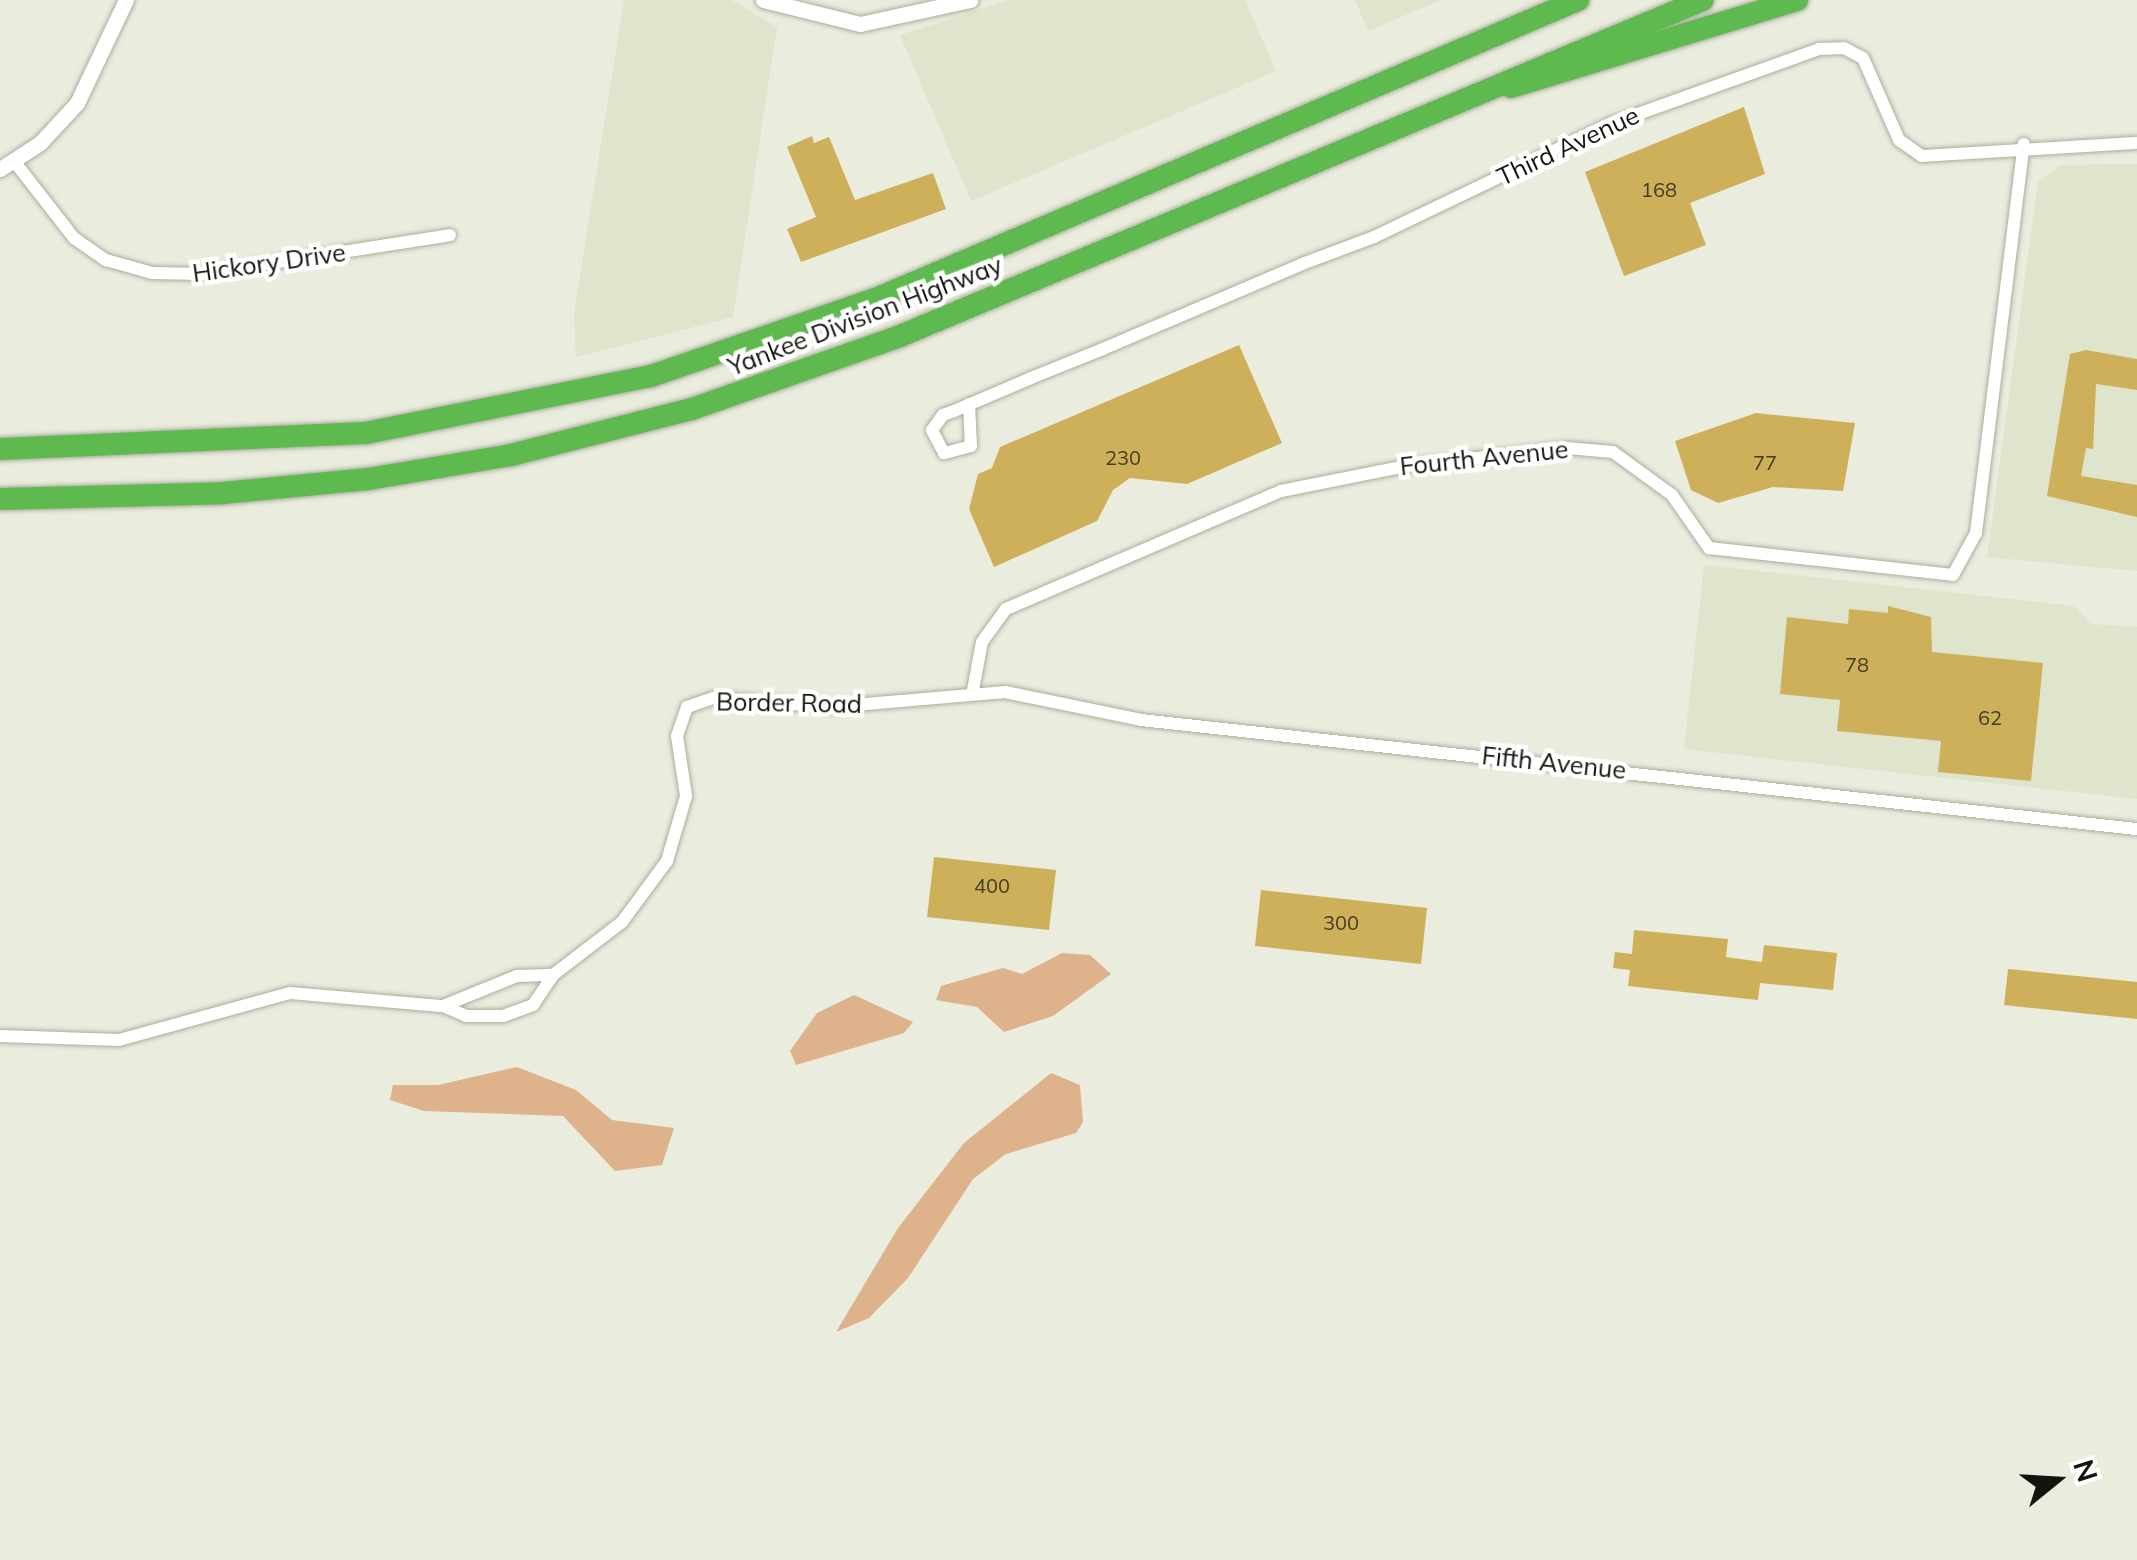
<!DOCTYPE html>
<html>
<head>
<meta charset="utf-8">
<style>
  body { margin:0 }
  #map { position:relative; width:2137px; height:1560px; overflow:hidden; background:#eaecdd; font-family:Mulish,sans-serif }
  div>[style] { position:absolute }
  .built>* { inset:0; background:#dfe4cc }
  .green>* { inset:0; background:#deb38b }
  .building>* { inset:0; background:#ceb05a }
  .roads { filter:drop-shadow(0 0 2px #abae9f) drop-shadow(0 0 2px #abae9f) }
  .minor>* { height:12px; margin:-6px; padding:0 6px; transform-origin:6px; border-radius:6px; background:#fff }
  .tertiary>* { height:15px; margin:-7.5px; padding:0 7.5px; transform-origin:7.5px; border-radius:7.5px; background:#fff }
  .motorway>* { height:22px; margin:-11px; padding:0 11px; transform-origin:11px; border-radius:11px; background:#5eb94e }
  span { translate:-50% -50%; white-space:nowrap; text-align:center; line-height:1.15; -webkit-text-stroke:9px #fff; paint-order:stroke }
  .number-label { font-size:20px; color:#423b22 }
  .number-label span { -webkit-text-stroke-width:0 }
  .street-label { font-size:25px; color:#13140f }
  .north { position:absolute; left:2007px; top:1430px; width:100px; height:100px; -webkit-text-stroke:8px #fff; paint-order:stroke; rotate:72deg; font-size:28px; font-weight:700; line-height:40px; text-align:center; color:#13140f }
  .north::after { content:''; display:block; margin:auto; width:35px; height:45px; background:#13140f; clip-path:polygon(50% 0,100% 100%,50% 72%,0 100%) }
</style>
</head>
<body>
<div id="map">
  <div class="built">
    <i style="clip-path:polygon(624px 0,732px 0,777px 27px,733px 317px,576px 357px,574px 313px)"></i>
    <i style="clip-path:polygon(1009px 0,1245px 0,1276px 71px,971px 201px,900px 35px)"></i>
    <i style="clip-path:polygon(1355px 0,1441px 0,1368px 31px)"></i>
    <i style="clip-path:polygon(2137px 164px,2137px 571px,1987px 557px,2038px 182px,2061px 165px)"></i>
    <i style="clip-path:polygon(1704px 565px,2074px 606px,2091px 624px,2137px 627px,2137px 799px,1684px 749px)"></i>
  </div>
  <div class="green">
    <i style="clip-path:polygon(1062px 953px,1090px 955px,1111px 974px,1053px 1016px,1004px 1032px,977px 1007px,936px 1000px,941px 986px,1003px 968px,1022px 974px)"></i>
    <i style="clip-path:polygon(854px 995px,913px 1022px,904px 1033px,796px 1065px,790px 1051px,817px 1013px)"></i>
    <i style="clip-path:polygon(517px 1067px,576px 1090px,612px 1120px,674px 1128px,662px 1165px,615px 1171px,563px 1116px,424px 1111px,390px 1100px,393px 1085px,438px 1085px)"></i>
    <i style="clip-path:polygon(1051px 1073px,1080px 1085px,1083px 1122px,1076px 1133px,1006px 1154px,973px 1179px,908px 1278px,869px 1318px,836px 1332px,898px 1228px,964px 1143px)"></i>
  </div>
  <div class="building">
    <i style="clip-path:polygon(1744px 107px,1765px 174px,1690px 203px,1706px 245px,1624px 276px,1585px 172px)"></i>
    <i style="clip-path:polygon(812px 136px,814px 143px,829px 137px,855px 200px,933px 173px,946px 209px,801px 262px,787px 229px,816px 217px,787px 147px)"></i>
    <i style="clip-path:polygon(1239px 345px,1282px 443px,1187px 484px,1130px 478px,1113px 490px,1097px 521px,994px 567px,969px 509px,978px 474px,992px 468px,1000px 447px)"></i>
    <i style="clip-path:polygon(2086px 350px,2137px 359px,2137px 390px,2096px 384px,2093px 449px,2086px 448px,2081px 476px,2137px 485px,2137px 517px,2047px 496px,2070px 354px)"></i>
    <i style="clip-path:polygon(1756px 413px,1855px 423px,1843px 491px,1773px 487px,1718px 503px,1691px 490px,1675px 441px)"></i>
    <i style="clip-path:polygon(1888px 606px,1931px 617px,1932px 652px,2043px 663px,2031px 781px,1938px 772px,1941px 741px,1837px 731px,1840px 700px,1780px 694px,1787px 617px,1848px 624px,1849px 609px,1888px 613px)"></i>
    <i style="clip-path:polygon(934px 857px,1056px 870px,1049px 930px,927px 917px)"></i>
    <i style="clip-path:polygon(1261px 890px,1427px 908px,1421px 964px,1255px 946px)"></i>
    <i style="clip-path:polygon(1634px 930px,1728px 939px,1726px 957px,1762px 962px,1764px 945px,1837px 953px,1833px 990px,1760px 983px,1758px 1000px,1628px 986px,1630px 970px,1613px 968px,1615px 952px,1632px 954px)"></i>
    <i style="clip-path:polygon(2008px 969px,2137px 982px,2137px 1019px,2004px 1005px)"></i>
  </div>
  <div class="roads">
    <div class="minor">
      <i style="left:14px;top:161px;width:98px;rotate:52.1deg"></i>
      <i style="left:74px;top:238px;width:39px;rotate:35deg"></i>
      <i style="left:106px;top:260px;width:48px;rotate:15.8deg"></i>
      <i style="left:152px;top:273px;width:50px;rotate:1.1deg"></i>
      <i style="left:202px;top:274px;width:251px;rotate:-8.9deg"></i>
      <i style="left:969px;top:404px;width:42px;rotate:87.3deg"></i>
      <i style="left:971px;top:446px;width:28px;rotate:165deg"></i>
      <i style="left:944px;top:453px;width:26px;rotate:-118deg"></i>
      <i style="left:932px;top:430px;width:19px;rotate:-54deg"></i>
      <i style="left:943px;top:415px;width:12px;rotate:-20deg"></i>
      <i style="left:954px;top:411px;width:84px;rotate:-23.2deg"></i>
      <i style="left:1031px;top:378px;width:78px;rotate:-21.9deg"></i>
      <i style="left:1103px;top:349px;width:216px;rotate:-23.1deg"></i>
      <i style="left:1302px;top:264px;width:77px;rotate:-20.6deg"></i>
      <i style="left:1374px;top:237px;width:262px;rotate:-25.6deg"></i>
      <i style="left:1610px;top:124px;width:222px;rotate:-19.7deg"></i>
      <i style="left:1819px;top:49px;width:25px;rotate:-2deg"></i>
      <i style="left:1844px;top:48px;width:21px;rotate:28deg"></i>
      <i style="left:1863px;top:58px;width:90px;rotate:66.3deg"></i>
      <i style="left:1899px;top:140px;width:28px;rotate:35deg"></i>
      <i style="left:1922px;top:156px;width:215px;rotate:-3.5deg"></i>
      <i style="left:973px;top:690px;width:49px;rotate:-79.4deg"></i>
      <i style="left:982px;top:642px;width:41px;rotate:-54deg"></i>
      <i style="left:1006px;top:609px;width:299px;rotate:-23.2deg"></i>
      <i style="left:1281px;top:491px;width:127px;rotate:-11.3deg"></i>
      <i style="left:1406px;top:466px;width:162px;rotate:-6.4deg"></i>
      <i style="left:1567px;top:448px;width:46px;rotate:5deg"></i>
      <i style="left:1613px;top:452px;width:73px;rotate:36.1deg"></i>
      <i style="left:1672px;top:495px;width:65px;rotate:55.1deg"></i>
      <i style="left:1709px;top:548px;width:245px;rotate:6.3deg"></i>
      <i style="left:1953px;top:575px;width:48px;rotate:-61.3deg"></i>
      <i style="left:1976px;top:533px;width:392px;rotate:-83deg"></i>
      <i style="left:443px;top:1006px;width:80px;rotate:-22.1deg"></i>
      <i style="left:517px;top:976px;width:36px;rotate:-2deg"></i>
      <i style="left:0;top:1036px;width:119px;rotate:1.9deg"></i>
      <i style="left:119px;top:1040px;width:177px;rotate:-15.4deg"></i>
      <i style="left:290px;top:993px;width:154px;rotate:4.9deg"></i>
      <i style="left:443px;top:1006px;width:25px;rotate:23deg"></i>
      <i style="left:466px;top:1016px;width:37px"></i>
      <i style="left:503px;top:1016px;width:32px;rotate:-20deg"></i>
      <i style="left:533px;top:1005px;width:36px;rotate:-56deg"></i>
      <i style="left:553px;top:975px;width:87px;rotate:-37.5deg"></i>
      <i style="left:622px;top:922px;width:76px;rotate:-53.6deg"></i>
      <i style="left:667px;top:861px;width:68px;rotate:-73.7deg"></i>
      <i style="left:686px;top:796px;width:61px;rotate:-98.5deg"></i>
      <i style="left:677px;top:736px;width:31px;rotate:-71deg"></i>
      <i style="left:687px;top:707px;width:28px;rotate:-19deg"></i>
      <i style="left:713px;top:698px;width:118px;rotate:4.4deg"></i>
      <i style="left:831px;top:707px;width:175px;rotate:-4.9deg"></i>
      <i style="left:1005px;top:692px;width:139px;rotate:11.6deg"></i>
      <i style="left:1141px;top:720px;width:1002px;rotate:6.25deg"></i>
    </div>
    <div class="tertiary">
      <i style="left:763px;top:0;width:100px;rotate:13.9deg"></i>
      <i style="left:860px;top:24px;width:113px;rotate:-12.3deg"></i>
      <i style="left:0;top:169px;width:48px;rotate:-33deg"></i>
      <i style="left:40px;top:143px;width:54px;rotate:-47.2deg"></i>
      <i style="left:77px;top:103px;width:114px;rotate:-64.6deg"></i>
    </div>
    <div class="motorway">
      <i style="left:1511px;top:87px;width:299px;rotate:-16.9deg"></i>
      <i style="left:0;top:449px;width:366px;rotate:-2.5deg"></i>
      <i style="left:366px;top:433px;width:291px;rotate:-11.3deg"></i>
      <i style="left:651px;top:376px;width:240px;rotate:-19deg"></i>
      <i style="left:878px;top:298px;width:761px;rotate:-23.06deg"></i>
      <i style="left:0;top:499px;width:223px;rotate:-1.5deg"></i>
      <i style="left:223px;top:493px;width:146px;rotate:-5.5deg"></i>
      <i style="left:368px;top:479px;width:145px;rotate:-9.5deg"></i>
      <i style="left:511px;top:455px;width:187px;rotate:-14.3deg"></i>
      <i style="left:692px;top:409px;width:220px;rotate:-19.3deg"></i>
      <i style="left:900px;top:336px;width:870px;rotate:-22.71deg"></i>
    </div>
  </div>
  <div class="number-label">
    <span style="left:1659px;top:189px">168</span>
    <span style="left:1123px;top:457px">230</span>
    <span style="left:1765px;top:462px">77</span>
    <span style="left:1857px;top:664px">78</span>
    <span style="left:1990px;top:717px">62</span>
    <span style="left:992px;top:885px">400</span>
    <span style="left:1341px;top:922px">300</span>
  </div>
  <div class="street-label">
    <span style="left:1568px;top:146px;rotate:-25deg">Third Avenue</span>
    <span style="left:269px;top:263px;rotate:-8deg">Hickory Drive</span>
    <span style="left:865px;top:316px;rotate:-21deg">Yankee Division Highway</span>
    <span style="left:1484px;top:458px;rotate:-6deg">Fourth Avenue</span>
    <span style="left:789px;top:703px;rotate:1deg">Border Road</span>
    <span style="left:1554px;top:763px;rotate:6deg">Fifth Avenue</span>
  </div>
  <div class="north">N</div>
</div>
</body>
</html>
